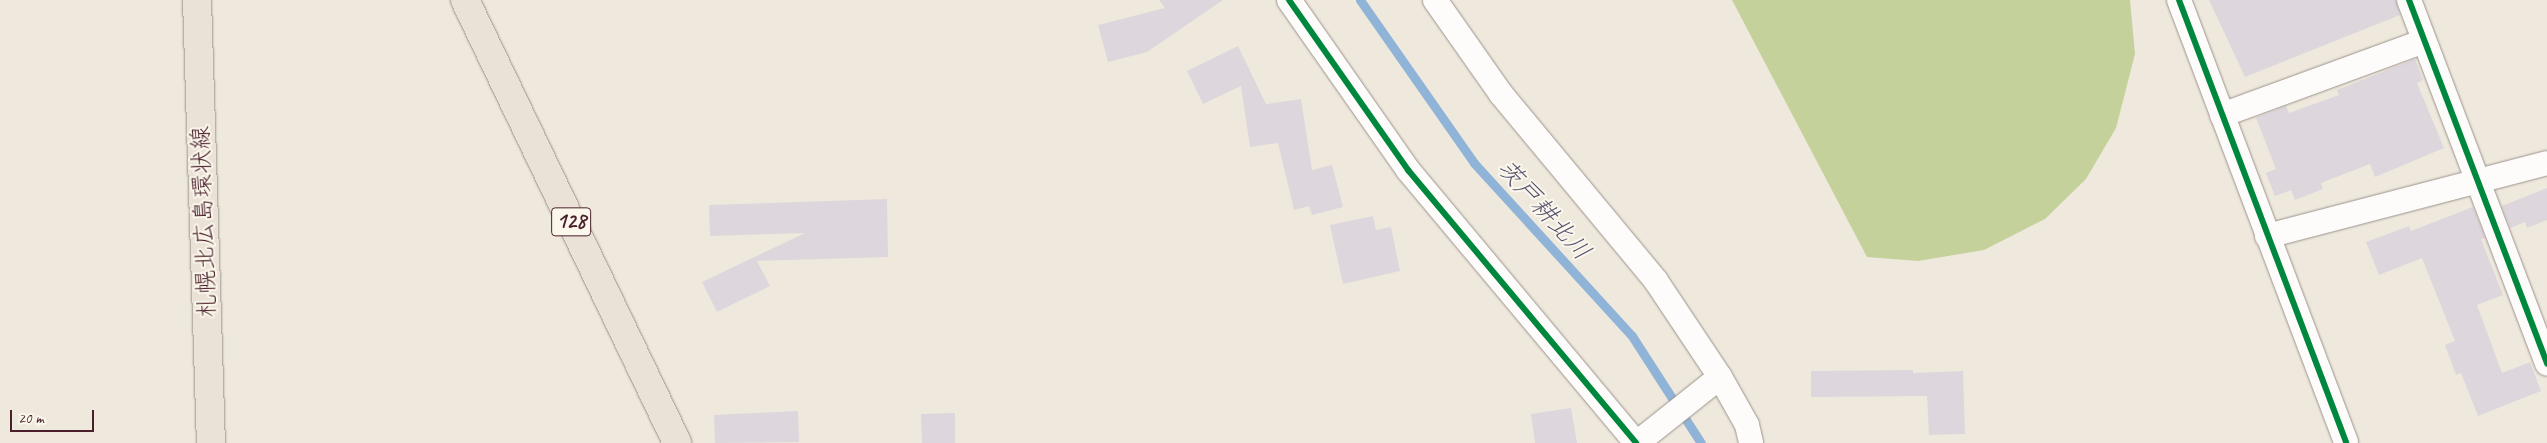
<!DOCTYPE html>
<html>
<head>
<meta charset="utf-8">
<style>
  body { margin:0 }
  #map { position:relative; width:2547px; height:443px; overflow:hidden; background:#efe9dd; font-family:Caveat,"Klee One",sans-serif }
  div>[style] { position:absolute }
  .green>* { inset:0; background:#c5d19b }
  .stream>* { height:9px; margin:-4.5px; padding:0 4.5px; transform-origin:4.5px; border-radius:4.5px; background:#90b4d7 }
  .building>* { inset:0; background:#ddd6dc }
  .roads { filter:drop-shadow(0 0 1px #9c928e) drop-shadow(0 0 1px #9c928e) }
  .street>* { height:24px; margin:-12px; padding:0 12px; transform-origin:12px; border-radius:12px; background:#fdfcfa }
  .primary>* { height:28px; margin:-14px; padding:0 14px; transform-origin:14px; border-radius:14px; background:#eae2d6 }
  .cycleway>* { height:6px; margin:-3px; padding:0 3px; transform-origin:3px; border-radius:3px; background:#00873e }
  span { translate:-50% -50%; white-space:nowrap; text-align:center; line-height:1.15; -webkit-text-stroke:4px #fbf7ec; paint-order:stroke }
  .shield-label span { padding:1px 4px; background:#fbf7ec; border:1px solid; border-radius:4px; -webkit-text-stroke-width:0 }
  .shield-label { font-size:22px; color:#4a1f2b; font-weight:700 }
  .street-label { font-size:24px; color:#4a1f2b }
  .water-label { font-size:25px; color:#56516f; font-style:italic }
  .scale { position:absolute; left:10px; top:410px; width:84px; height:22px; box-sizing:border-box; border:2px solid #4a1f2b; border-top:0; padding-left:6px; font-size:15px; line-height:18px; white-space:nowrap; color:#4a1f2b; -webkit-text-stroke:4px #fbf7ec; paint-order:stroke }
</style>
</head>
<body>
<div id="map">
  <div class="green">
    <i style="clip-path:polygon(1732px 0,2130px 0,2135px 54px,2116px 128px,2086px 179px,2045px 219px,1984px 250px,1918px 261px,1867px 257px)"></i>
  </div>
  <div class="stream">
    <i style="left:1360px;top:0;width:199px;rotate:55deg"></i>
    <i style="left:1474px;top:163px;width:234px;rotate:47.6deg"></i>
    <i style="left:1632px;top:336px;width:127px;rotate:57.2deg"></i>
  </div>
  <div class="building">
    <i style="clip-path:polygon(1159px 0,1223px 0,1147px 52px,1108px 62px,1098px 25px,1165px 8px)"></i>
    <i style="clip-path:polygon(2209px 0,2396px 0,2400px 15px,2245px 77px)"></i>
    <i style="clip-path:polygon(1238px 46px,1266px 104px,1301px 99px,1312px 170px,1332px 165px,1343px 207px,1312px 215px,1309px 206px,1294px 210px,1278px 143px,1250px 147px,1241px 86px,1203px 104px,1187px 71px)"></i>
    <i style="clip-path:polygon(2415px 59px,2423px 80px,2417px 83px,2444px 148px,2375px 177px,2370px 164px,2321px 183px,2323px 189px,2295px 200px,2291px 190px,2275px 196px,2266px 173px,2276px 169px,2256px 118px,2286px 106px,2289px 113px,2339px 95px,2337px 90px)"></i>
    <i style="clip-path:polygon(2547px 188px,2547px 220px,2527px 228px,2525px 222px,2510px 228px,2502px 206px)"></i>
    <i style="clip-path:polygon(887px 199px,888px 257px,757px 261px,770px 286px,717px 312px,702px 282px,805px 233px,710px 236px,709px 205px)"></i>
    <i style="clip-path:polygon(2473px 207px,2485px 238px,2481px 239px,2503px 295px,2477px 305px,2502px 373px,2530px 362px,2541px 391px,2478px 416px,2461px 373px,2456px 375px,2445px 345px,2455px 341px,2422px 258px,2379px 275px,2366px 242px,2409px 226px,2411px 231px)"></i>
    <i style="clip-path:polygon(1373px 216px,1376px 230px,1391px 227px,1400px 271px,1343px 284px,1330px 225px)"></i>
    <i style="clip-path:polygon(1913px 370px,1913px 373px,1963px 371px,1965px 434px,1929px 435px,1927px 396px,1811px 397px,1811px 371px)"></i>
    <i style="clip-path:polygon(1571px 408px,1577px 443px,1535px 443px,1531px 414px)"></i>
    <i style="clip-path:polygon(798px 411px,799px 442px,715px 443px,714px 415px)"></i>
    <i style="clip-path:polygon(955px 413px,955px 443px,922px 443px,921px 414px)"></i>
  </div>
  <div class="roads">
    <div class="street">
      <i style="left:1289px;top:0;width:208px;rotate:55deg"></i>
      <i style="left:1408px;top:170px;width:356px;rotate:50.1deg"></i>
      <i style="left:1435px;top:0;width:115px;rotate:54.9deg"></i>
      <i style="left:1501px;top:94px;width:243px;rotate:50.3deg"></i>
      <i style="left:1656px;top:281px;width:115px;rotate:56.3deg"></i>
      <i style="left:1720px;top:377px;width:55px;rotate:60.6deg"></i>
      <i style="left:1747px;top:425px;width:18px;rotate:77deg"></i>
      <i style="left:2179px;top:0;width:473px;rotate:69.3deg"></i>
      <i style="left:2409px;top:0;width:389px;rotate:69.2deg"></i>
      <i style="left:2222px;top:115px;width:215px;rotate:-20.1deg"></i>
      <i style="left:2267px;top:236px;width:289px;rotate:-14.6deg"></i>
      <i style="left:1637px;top:443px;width:106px;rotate:-38.5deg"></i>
    </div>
    <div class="primary">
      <i style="left:197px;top:0;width:443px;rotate:88.2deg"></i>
      <i style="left:465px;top:0;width:491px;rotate:64.4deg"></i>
    </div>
  </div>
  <div class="cycleway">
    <i style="left:1289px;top:0;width:208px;rotate:55deg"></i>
    <i style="left:1408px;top:170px;width:356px;rotate:50.1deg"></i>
    <i style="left:2179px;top:0;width:473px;rotate:69.3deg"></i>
    <i style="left:2409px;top:0;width:389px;rotate:69.2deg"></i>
  </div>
  <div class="shield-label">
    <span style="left:571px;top:222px">128</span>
  </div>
  <div class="street-label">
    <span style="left:204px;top:222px;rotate:-92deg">札幌北広島環状線</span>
  </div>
  <div class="water-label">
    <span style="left:1544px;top:210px;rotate:48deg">茨戸耕北川</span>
  </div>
  <div class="scale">20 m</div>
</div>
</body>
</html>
